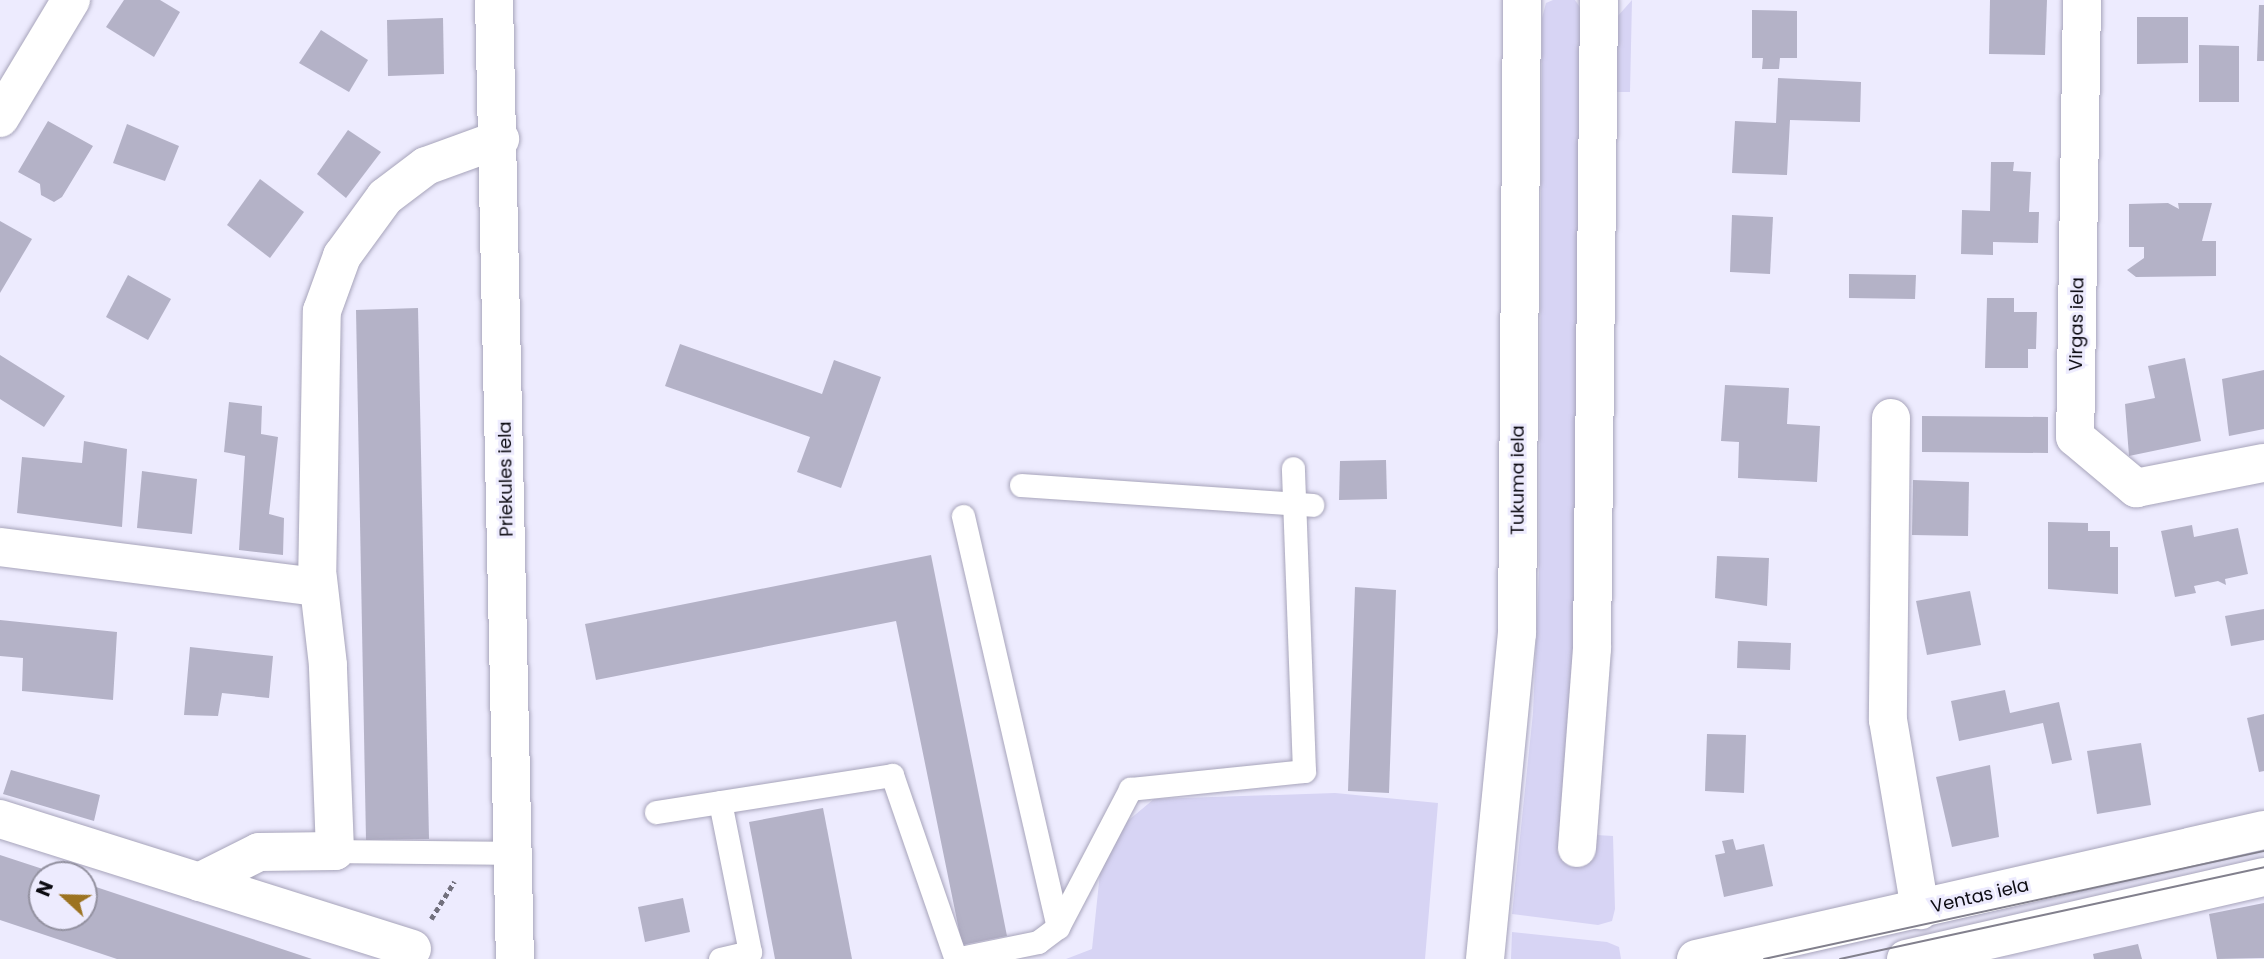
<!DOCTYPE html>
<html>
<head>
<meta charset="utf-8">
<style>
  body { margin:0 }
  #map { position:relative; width:2264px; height:959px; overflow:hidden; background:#edebfe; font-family:Poppins,sans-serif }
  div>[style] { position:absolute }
  .green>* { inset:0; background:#d7d4f4 }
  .building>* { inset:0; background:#b4b2c7 }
  .path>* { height:4.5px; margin-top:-2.25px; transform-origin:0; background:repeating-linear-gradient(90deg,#72707d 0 5px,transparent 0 8.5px) }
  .roads { filter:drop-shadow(0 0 2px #a7a4ba) drop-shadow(0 0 2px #a7a4ba) }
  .lane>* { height:23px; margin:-11.5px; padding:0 11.5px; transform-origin:11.5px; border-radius:11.5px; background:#fff }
  .street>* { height:38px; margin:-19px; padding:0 19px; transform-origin:19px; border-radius:19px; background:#fff }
  .secondary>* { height:38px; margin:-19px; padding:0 19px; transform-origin:19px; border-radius:19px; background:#fff }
  .tram>* { height:2px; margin:-1px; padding:0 1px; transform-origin:1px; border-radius:1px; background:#82808d }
  span { translate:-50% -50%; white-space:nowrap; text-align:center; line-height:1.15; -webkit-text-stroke:6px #edebfe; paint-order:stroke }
  .street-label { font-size:18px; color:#0c0b12 }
  .north { position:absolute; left:28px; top:861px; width:70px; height:70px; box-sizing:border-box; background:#edebfe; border:2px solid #9391a0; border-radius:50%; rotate:292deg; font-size:19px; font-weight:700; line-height:28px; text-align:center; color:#0c0b12 }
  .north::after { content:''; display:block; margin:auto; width:24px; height:32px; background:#9c7321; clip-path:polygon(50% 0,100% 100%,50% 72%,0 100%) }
</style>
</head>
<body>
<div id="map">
  <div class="green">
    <i style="clip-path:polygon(1553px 0,1575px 0,1583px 12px,1596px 835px,1613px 836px,1615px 909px,1612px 921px,1598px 925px,1512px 914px,1533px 713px,1539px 573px,1542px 18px,1546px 3px)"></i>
    <i style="clip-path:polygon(1632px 0,1630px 92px,1616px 92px,1617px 17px)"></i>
    <i style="clip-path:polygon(1335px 793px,1438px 803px,1425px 959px,1066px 959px,1092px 949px,1100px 873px,1124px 824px,1154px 799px)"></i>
    <i style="clip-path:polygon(1512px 932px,1607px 942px,1619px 947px,1621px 959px,1511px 959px)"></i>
  </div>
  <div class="building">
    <i style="clip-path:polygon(124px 0,160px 0,180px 12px,154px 57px,106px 27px)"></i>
    <i style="clip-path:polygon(1990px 0,2047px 0,2045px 55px,1989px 54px)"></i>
    <i style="clip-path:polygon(2259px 5px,2264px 5px,2264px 61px,2257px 61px)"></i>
    <i style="clip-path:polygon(1752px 10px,1797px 11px,1797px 58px,1780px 58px,1779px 69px,1762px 69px,1763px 58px,1752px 58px)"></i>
    <i style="clip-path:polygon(2137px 17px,2188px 17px,2188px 63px,2137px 64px)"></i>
    <i style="clip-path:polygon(443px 18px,444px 74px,388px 76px,387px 20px)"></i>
    <i style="clip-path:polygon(321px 30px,368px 60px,349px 92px,299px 63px)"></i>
    <i style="clip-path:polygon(2199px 45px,2239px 46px,2239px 102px,2199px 102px)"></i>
    <i style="clip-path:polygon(1778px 78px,1861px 82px,1860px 122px,1790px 120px,1787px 175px,1732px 173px,1735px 121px,1776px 123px)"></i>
    <i style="clip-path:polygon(48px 121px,93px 146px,62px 197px,54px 202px,41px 195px,40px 184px,18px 172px)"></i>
    <i style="clip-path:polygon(127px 124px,179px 146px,165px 181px,113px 163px)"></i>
    <i style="clip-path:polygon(348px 130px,381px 152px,346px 198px,317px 174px)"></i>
    <i style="clip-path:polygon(1991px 162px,2014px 162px,2013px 171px,2031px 172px,2029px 212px,2039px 212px,2038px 243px,1993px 242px,1993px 255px,1961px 254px,1962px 210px,1990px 211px)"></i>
    <i style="clip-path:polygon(260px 179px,304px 212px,270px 258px,227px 225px)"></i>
    <i style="clip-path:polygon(2168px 203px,2179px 209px,2178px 203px,2212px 203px,2202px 241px,2216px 241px,2216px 276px,2136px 277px,2127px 270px,2144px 258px,2144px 247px,2129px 247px,2129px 204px)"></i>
    <i style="clip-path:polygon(1732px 215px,1773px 217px,1770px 274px,1730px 272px)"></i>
    <i style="clip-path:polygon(0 221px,32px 239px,0 293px)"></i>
    <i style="clip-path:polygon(1849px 274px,1916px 275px,1915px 299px,1849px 298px)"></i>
    <i style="clip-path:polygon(128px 275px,171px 299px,148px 340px,106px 317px)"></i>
    <i style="clip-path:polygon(1987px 298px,2014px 298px,2014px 312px,2037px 312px,2036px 349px,2028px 349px,2028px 368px,1985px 368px)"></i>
    <i style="clip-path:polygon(418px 308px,429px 839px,366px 840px,356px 310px)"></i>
    <i style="clip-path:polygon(680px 344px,822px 394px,834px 360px,881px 377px,841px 488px,797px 472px,810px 437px,665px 386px)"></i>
    <i style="clip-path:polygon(0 355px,65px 396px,44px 427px,0 399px)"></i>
    <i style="clip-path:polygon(2185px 358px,2201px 441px,2129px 456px,2125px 404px,2155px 398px,2148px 366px)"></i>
    <i style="clip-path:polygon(2264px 370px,2264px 429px,2229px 436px,2222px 379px)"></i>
    <i style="clip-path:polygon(1725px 385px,1789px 388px,1787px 424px,1820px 426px,1817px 482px,1738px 478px,1739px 442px,1721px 441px)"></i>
    <i style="clip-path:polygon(229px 402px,262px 406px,261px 434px,278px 437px,269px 514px,284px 518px,283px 555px,239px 550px,245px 456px,224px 452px)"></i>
    <i style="clip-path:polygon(1922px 416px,2048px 417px,2048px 453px,1922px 452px)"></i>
    <i style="clip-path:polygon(84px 441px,127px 449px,122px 527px,17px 513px,22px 457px,82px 463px)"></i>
    <i style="clip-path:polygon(1386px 460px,1387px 499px,1339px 500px,1340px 461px)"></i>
    <i style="clip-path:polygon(142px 471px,197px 479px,192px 534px,137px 528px)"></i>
    <i style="clip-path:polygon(1913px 480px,1969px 482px,1968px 536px,1912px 535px)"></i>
    <i style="clip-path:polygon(2048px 522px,2088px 523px,2088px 531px,2110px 531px,2110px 547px,2118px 547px,2118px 594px,2048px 589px)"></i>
    <i style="clip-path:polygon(2192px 525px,2194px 537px,2238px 528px,2248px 574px,2225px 579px,2226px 585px,2218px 581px,2194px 586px,2196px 593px,2175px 597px,2161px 531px)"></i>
    <i style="clip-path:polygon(931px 555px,1007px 936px,962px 945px,896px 621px,596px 680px,585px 624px)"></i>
    <i style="clip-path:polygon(1717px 556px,1769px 558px,1767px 606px,1715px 598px)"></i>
    <i style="clip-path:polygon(1355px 587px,1396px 590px,1389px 793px,1348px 791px)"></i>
    <i style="clip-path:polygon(1970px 591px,1981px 645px,1927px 655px,1916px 601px)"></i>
    <i style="clip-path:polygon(2264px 609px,2264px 640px,2231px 646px,2225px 616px)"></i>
    <i style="clip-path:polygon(0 620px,117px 632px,113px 700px,22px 691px,23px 658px,0 656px)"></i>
    <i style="clip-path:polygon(1738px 641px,1791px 643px,1790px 670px,1737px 668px)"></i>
    <i style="clip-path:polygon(190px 647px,273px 656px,269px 698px,222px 693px,218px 716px,184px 715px)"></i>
    <i style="clip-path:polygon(2005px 690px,2010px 713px,2059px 702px,2072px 760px,2052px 764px,2043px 723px,1959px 741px,1951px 701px)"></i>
    <i style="clip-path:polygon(2264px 714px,2264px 771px,2259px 772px,2247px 718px)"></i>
    <i style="clip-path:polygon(1707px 734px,1746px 735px,1744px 793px,1705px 791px)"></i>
    <i style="clip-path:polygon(2141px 743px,2151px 805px,2097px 814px,2087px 751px)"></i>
    <i style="clip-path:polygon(1990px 765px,1999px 837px,1952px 847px,1936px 777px)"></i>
    <i style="clip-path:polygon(11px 770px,100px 795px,94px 821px,3px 794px)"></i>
    <i style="clip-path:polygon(823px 808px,852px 959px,775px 959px,749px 822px)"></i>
    <i style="clip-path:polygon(1733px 839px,1736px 850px,1764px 844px,1773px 886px,1724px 897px,1715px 855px,1725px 853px,1722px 841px)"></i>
    <i style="clip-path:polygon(0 855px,58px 874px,42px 875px,42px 917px,84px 917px,84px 883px,312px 959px,117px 959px,0 920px)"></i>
    <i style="clip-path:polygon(683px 898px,690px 932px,645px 942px,638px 907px)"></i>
    <i style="clip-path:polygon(2264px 903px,2264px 958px,2217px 959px,2209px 914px)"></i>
    <i style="clip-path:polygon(2138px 944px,2142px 959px,2094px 959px,2093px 954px)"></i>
  </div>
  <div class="path">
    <i style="left:431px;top:919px;width:44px;rotate:-58.1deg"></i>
  </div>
  <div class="roads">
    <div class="lane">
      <i style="left:1021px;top:485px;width:292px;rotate:3.9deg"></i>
      <i style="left:963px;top:516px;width:422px;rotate:77deg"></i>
      <i style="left:656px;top:812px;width:239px;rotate:-8.9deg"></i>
      <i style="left:892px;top:775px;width:193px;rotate:70.9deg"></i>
      <i style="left:335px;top:851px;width:178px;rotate:0.6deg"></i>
      <i style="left:720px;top:959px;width:31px;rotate:-13deg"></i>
      <i style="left:750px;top:952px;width:153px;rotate:-101.3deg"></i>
      <i style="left:955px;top:959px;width:85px;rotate:-11.6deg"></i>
      <i style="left:1038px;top:942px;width:25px;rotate:-37deg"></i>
      <i style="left:1058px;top:927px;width:156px;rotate:-62.4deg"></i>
      <i style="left:1130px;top:789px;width:175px;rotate:-5.9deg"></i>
      <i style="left:1304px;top:771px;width:303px;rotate:-92.1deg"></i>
    </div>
    <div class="street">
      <i style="left:494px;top:0;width:959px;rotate:88.75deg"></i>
      <i style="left:2082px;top:0;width:437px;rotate:90.9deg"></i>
      <i style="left:2075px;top:437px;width:80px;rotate:39.9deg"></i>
      <i style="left:2136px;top:488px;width:130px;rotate:-11.1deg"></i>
      <i style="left:0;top:118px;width:138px;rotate:-59deg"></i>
      <i style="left:1891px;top:418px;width:302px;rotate:90.6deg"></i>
      <i style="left:1888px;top:720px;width:193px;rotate:80.4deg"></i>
      <i style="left:0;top:547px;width:320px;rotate:7.2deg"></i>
      <i style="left:317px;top:587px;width:276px;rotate:-89deg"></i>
      <i style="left:322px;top:311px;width:59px;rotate:-70deg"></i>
      <i style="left:342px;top:256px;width:73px;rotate:-53.9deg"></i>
      <i style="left:385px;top:197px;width:51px;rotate:-37.1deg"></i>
      <i style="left:426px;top:166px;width:79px;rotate:-20deg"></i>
      <i style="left:0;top:819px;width:432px;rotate:17.5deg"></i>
      <i style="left:1577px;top:848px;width:200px;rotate:-85.7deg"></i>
      <i style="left:1592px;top:649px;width:649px;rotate:-89.38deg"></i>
      <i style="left:199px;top:882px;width:67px;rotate:-26.6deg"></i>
      <i style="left:259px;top:852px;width:76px;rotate:-0.8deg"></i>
      <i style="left:335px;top:851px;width:186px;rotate:-92.2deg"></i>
      <i style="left:328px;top:665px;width:88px;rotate:-96.6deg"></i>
      <i style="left:1696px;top:959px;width:582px;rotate:-12.8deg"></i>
      <i style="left:1906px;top:959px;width:367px;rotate:-12.9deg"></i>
    </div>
    <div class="secondary">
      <i style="left:1485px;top:959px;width:327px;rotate:-84.4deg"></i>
      <i style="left:1517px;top:634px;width:634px;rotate:-89.55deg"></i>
    </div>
  </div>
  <div class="tram">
    <i style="left:1764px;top:959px;width:512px;rotate:-12.19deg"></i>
    <i style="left:1840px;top:959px;width:434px;rotate:-12.2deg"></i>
  </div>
  <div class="street-label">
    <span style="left:2077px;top:324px;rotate:-89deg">Virgas iela</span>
    <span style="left:506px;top:479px;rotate:-91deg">Priekules iela</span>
    <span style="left:1518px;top:480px;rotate:-90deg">Tukuma iela</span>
    <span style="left:1980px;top:896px;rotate:-13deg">Ventas iela</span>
  </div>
  <div class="north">N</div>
</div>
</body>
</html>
